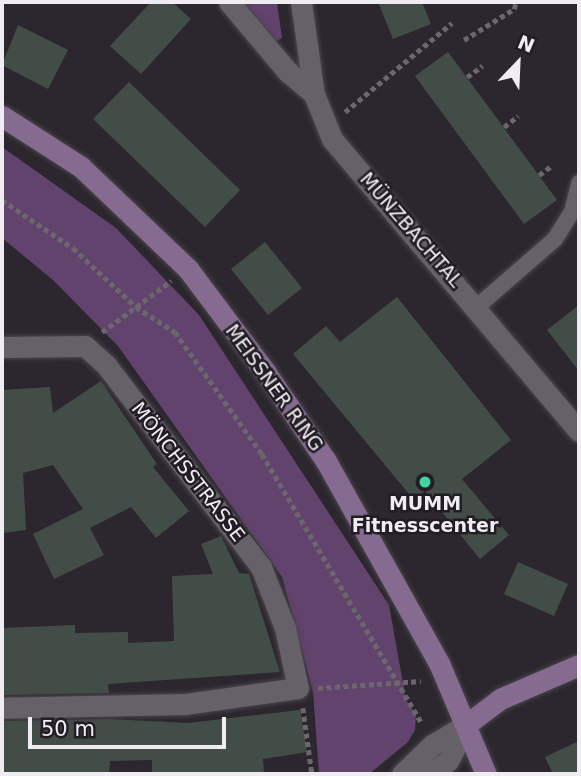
<!DOCTYPE html>
<html>
<head>
<meta charset="utf-8">
<style>
  body { margin:0 }
  #map { position:relative; width:581px; height:776px; overflow:hidden; background:#2c272e; font-family:"DejaVu Sans",sans-serif }
  div>[style] { position:absolute }
  .green>* { inset:0; background:#62436d }
  .building>* { inset:0; background:#434d48 }
  .path>* { height:4.5px; margin-top:-2.25px; transform-origin:0; background:repeating-linear-gradient(90deg,#6b676d 0 5px,transparent 0 8.5px) }
  .roads { filter:drop-shadow(0 0 2px #49454b) drop-shadow(0 0 2px #49454b) }
  .service>* { height:16px; margin:-8px; padding:0 8px; transform-origin:8px; border-radius:8px; background:#666069 }
  .minor>* { height:21px; margin:-10.5px; padding:0 10.5px; transform-origin:10.5px; border-radius:10.5px; background:#666069 }
  .secondary>* { height:21px; margin:-10.5px; padding:0 10.5px; transform-origin:10.5px; border-radius:10.5px; background:#866b90 }
  .dots>* { width:19px; height:19px; translate:-50% -50%; box-sizing:border-box; border:4px solid #221d24; border-radius:50% }
  span { translate:-50% -50%; white-space:nowrap; text-align:center; line-height:1.15; -webkit-text-stroke:5px #221d24; paint-order:stroke }
  .street-label { font-size:19px; color:#f0edf2 }
  .poi-label { font-size:19px; color:#f0edf2; font-weight:700 }
  .frame { position:absolute; inset:0; border:4px solid #f0edf2; pointer-events:none }
  .north { position:absolute; left:483px; top:28px; width:70px; height:70px; -webkit-text-stroke:5px #221d24; paint-order:stroke; rotate:23deg; font-size:19px; font-weight:700; line-height:28px; text-align:center; color:#f0edf2 }
  .north::after { content:''; display:block; margin:auto; width:24px; height:32px; background:#f0edf2; clip-path:polygon(50% 0,100% 100%,50% 72%,0 100%) }
  .scale { position:absolute; left:28px; top:717px; width:198px; height:32px; box-sizing:border-box; border:4px solid #f0edf2; border-top:0; padding-left:9px; font-size:21px; line-height:24px; white-space:nowrap; color:#f0edf2; -webkit-text-stroke:5px #221d24; paint-order:stroke }
</style>
</head>
<body>
<div id="map">
  <div class="green">
    <i style="clip-path:polygon(241px 2px,277px 2px,282px 38px,272px 44px)"></i>
    <i style="clip-path:polygon(2px 147px,116px 228px,199px 315px,389px 605px,406px 700px,416px 714px,415px 730px,408px 742px,369px 774px,319px 774px,313px 692px,282px 577px,118px 346px,53px 280px,2px 238px)"></i>
  </div>
  <div class="building">
    <i style="clip-path:polygon(151px 2px,172px 2px,191px 19px,141px 74px,110px 46px)"></i>
    <i style="clip-path:polygon(378px 2px,422px 2px,431px 24px,393px 39px)"></i>
    <i style="clip-path:polygon(18px 25px,68px 50px,48px 89px,2px 65px)"></i>
    <i style="clip-path:polygon(448px 52px,557px 200px,524px 224px,415px 76px)"></i>
    <i style="clip-path:polygon(129px 82px,240px 190px,205px 227px,93px 119px)"></i>
    <i style="clip-path:polygon(265px 242px,302px 288px,268px 315px,231px 269px)"></i>
    <i style="clip-path:polygon(397px 297px,511px 440px,462px 479px,509px 535px,480px 559px,425px 491px,414px 500px,293px 354px,326px 326px,340px 342px)"></i>
    <i style="clip-path:polygon(579px 305px,579px 371px,547px 330px)"></i>
    <i style="clip-path:polygon(101px 381px,157px 464px,153px 467px,189px 511px,156px 538px,131px 507px,90px 528px,104px 555px,54px 579px,33px 534px,83px 509px,53px 465px,23px 473px,26px 530px,2px 533px,2px 390px,50px 387px,53px 413px)"></i>
    <i style="clip-path:polygon(221px 536px,239px 573px,249px 574px,280px 672px,108px 684px,109px 693px,2px 695px,2px 628px,75px 625px,75px 633px,128px 632px,128px 643px,174px 641px,172px 576px,213px 574px,201px 544px)"></i>
    <i style="clip-path:polygon(518px 562px,568px 584px,554px 616px,504px 594px)"></i>
    <i style="clip-path:polygon(300px 710px,307px 752px,263px 759px,264px 774px,152px 774px,152px 760px,110px 761px,109px 774px,2px 774px,2px 721px,109px 719px,188px 723px)"></i>
    <i style="clip-path:polygon(579px 741px,579px 774px,553px 774px,545px 757px)"></i>
  </div>
  <div class="path">
    <i style="left:464px;top:40px;width:59px;rotate:-31.8deg"></i>
    <i style="left:514px;top:9px;width:7px;rotate:-74deg"></i>
    <i style="left:467px;top:77px;width:19px;rotate:-36deg"></i>
    <i style="left:345px;top:112px;width:139px;rotate:-39.8deg"></i>
    <i style="left:504px;top:127px;width:18px;rotate:-38deg"></i>
    <i style="left:539px;top:175px;width:17px;rotate:-36deg"></i>
    <i style="left:2px;top:200px;width:86px;rotate:34.1deg"></i>
    <i style="left:73px;top:248px;width:86px;rotate:43.1deg"></i>
    <i style="left:136px;top:307px;width:46px;rotate:32.7deg"></i>
    <i style="left:175px;top:332px;width:150px;rotate:54.5deg"></i>
    <i style="left:262px;top:454px;width:314px;rotate:59.3deg"></i>
    <i style="left:102px;top:332px;width:86px;rotate:-36.5deg"></i>
    <i style="left:318px;top:688px;width:103px;rotate:-3.9deg"></i>
    <i style="left:303px;top:708px;width:67px;rotate:82.2deg"></i>
  </div>
  <div class="roads">
    <div class="service">
      <i style="left:478px;top:306px;width:102px;rotate:-41deg"></i>
      <i style="left:555px;top:239px;width:32px;rotate:-58deg"></i>
      <i style="left:572px;top:212px;width:30px;rotate:-76deg"></i>
    </div>
    <div class="minor">
      <i style="left:229px;top:2px;width:92px;rotate:49.9deg"></i>
      <i style="left:288px;top:72px;width:34px;rotate:40deg"></i>
      <i style="left:301px;top:2px;width:93px;rotate:82deg"></i>
      <i style="left:314px;top:94px;width:48px;rotate:68.2deg"></i>
      <i style="left:332px;top:139px;width:382px;rotate:49.8deg"></i>
      <i style="left:2px;top:347px;width:83px;rotate:-0.7deg"></i>
      <i style="left:85px;top:346px;width:28px;rotate:42deg"></i>
      <i style="left:106px;top:365px;width:255px;rotate:52.5deg"></i>
      <i style="left:261px;top:567px;width:66px;rotate:68.5deg"></i>
      <i style="left:285px;top:628px;width:61px;rotate:77.8deg"></i>
      <i style="left:298px;top:688px;width:113px;rotate:171.9deg"></i>
      <i style="left:186px;top:704px;width:184px;rotate:178.8deg"></i>
      <i style="left:402px;top:774px;width:42px;rotate:-44deg"></i>
      <i style="left:432px;top:745px;width:41px;rotate:-31deg"></i>
      <i style="left:430px;top:774px;width:22px;rotate:-36deg"></i>
      <i style="left:448px;top:761px;width:42px;rotate:-62.8deg"></i>
    </div>
    <div class="secondary">
      <i style="left:2px;top:116px;width:94px;rotate:32.8deg"></i>
      <i style="left:81px;top:167px;width:148px;rotate:43.6deg"></i>
      <i style="left:188px;top:269px;width:130px;rotate:53.1deg"></i>
      <i style="left:266px;top:373px;width:107px;rotate:55.7deg"></i>
      <i style="left:326px;top:461px;width:231px;rotate:60.8deg"></i>
      <i style="left:439px;top:663px;width:121px;rotate:67.1deg"></i>
      <i style="left:467px;top:724px;width:41px;rotate:-37.1deg"></i>
      <i style="left:500px;top:699px;width:86px;rotate:-23.3deg"></i>
    </div>
  </div>
  <div class="dots">
    <i style="left:425px;top:482px;background:#41d4a1"></i>
  </div>
  <div class="street-label">
    <span style="left:411px;top:230px;rotate:49deg">MÜNZBACHTAL</span>
    <span style="left:274px;top:388px;rotate:54deg">MEISSNER RING</span>
    <span style="left:188px;top:472px;rotate:52deg">MÖNCHSSTRASSE</span>
  </div>
  <div class="poi-label">
    <span style="left:425px;top:515px">MUMM<br>Fitnesscenter</span>
  </div>
  <div class="frame"></div>
  <div class="north">N</div>
  <div class="scale">50 m</div>
</div>
</body>
</html>
